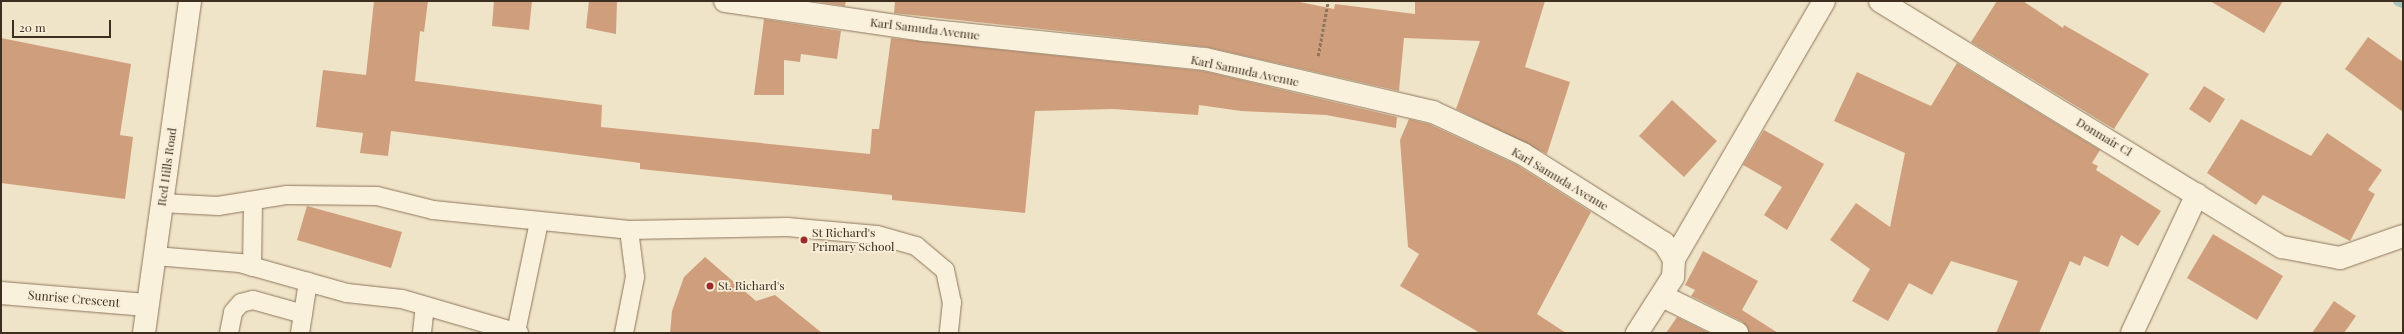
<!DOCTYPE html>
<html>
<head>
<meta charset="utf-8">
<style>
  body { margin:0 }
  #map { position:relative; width:2404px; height:334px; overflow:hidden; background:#f0e4c8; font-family:"Playfair Display",serif }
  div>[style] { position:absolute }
  .stream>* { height:10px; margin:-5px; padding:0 5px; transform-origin:5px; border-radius:5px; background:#a9c4bc }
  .building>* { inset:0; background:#cf9f7d }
  .path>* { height:2.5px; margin-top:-1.25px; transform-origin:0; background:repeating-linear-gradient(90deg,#8d765c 0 3px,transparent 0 5px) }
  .roads { filter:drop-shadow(0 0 1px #8d765c) drop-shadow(0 0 1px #8d765c) }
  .service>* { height:18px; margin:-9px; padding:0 9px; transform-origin:9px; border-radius:9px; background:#faf1dc }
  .minor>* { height:22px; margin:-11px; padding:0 11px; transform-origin:11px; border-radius:11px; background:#faf1dc }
  .secondary>* { height:22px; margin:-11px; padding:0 11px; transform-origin:11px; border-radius:11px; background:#faf1dc }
  .dots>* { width:11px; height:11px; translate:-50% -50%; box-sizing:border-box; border:2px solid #f7eed8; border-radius:50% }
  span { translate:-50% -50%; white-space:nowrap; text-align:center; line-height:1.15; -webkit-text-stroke:3.5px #f7eed8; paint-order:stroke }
  .street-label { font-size:12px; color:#3d2e20 }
  .poi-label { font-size:12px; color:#3d2e20 }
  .left { translate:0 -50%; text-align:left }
  .frame { position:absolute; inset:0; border:2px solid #3d2e20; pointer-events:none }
  .scale { position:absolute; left:12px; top:20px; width:99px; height:18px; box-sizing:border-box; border:2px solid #3d2e20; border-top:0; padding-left:5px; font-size:12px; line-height:14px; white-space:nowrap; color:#3d2e20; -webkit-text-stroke:3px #f7eed8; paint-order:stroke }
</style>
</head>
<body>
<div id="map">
  <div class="stream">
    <i style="left:2398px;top:1px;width:5px;rotate:22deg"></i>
  </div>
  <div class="building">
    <i style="clip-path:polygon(374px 1px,428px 1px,424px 32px,420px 31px,415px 81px,602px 105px,601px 127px,870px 154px,872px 129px,879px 129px,891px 38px,1203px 71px,1397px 117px,1396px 128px,1326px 115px,1241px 111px,1199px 105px,1198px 115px,1113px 109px,1035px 111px,1025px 213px,892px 200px,892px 195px,640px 169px,640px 163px,391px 131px,388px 156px,360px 153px,363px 133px,316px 127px,323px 70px,366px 75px)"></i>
    <i style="clip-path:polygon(494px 1px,532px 1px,529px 30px,492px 26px)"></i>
    <i style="clip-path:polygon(589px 1px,617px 1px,616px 34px,586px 28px)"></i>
    <i style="clip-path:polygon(812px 1px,846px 1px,845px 6px)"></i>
    <i style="clip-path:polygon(895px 1px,1295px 1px,1334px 9px,1335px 4px,1415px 14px,1415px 1px,1545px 1px,1525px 67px,1570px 82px,1547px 154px,1456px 109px,1480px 41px,1404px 38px,1399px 91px,1206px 47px,894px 13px)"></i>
    <i style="clip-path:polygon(1997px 1px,2023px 1px,2063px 28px,2064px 25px,2149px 74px,2114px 129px,1971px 42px)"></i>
    <i style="clip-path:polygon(2210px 1px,2283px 1px,2264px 33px)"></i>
    <i style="clip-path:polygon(764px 19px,841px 31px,837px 59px,801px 54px,800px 62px,784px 60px,784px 95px,754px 95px)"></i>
    <i style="clip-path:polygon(2368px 37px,2403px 62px,2403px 112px,2345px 69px)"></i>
    <i style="clip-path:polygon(1px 38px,131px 64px,120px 135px,133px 137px,125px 199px,1px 183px)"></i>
    <i style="clip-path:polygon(1957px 63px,2100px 150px,2092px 163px,2098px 166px,2096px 170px,2161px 211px,2138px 246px,2121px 235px,2108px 267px,2084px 256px,2080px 266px,2070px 261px,2039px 333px,1996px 333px,2018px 281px,1951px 261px,1932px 295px,1909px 283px,1888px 321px,1852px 301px,1870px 269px,1830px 240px,1856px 203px,1890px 227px,1905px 153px,1834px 121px,1857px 72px,1931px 106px)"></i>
    <i style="clip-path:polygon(2204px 86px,2225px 99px,2210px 123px,2189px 109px)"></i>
    <i style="clip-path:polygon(1672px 100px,1717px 141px,1684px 177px,1639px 136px)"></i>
    <i style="clip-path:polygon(1409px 119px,1429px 124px,1517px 165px,1591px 212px,1537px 314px,1566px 333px,1480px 333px,1400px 286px,1419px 254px,1408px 247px,1400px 140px)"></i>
    <i style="clip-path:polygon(2241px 119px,2311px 156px,2327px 133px,2382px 170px,2368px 190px,2375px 194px,2350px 241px,2263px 195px,2256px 205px,2207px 173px)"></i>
    <i style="clip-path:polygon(1764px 130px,1824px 164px,1787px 230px,1764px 215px,1782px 187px,1743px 165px)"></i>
    <i style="clip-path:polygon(307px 206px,402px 232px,391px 268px,297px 240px)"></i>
    <i style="clip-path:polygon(2213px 234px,2283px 276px,2257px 320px,2187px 278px)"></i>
    <i style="clip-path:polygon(1703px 251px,1758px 281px,1742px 310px,1778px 333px,1749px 333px,1743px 322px,1691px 296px,1695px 290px,1685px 285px)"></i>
    <i style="clip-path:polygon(705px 257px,756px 301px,775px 295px,822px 333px,670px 333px,672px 311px,684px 277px)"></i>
    <i style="clip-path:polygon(2334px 301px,2356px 316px,2344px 333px,2312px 333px)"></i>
    <i style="clip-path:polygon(1677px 317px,1709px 333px,1666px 333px)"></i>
  </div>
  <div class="path">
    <i style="left:1318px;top:56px;width:56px;rotate:-79.7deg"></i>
  </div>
  <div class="roads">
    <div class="service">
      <i style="left:161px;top:203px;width:57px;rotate:3deg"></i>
      <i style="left:218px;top:206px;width:70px;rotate:-9.1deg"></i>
      <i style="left:287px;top:195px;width:90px;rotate:0.6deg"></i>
      <i style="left:377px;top:196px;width:58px;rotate:14deg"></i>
      <i style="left:433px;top:210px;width:197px;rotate:5.8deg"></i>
      <i style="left:629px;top:230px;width:47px;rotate:82.7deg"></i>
      <i style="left:635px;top:277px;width:57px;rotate:101.1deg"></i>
      <i style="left:629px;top:230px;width:158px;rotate:-1.1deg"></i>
      <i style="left:787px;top:227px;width:90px;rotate:5.1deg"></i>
      <i style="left:877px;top:235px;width:41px;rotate:15.8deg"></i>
      <i style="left:916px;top:246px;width:38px;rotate:40deg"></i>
      <i style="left:945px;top:270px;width:33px;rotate:78deg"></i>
      <i style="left:952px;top:302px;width:31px;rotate:96deg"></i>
      <i style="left:155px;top:256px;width:85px;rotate:4.7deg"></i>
      <i style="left:240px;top:263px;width:111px;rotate:15.7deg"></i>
      <i style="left:347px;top:293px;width:55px;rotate:6.2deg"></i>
      <i style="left:402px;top:299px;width:122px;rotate:16.2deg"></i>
      <i style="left:252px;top:267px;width:64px;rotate:-89.1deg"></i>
      <i style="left:516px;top:332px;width:112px;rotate:-78.2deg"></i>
      <i style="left:229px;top:333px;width:21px;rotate:-79deg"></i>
      <i style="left:233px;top:312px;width:12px;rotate:-48deg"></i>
      <i style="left:241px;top:303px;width:12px;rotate:-14deg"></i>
      <i style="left:253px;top:300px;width:52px;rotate:15.6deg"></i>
      <i style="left:300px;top:333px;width:52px;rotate:-81.1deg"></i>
      <i style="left:422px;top:333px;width:27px;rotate:-84deg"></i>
    </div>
    <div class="minor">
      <i style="left:725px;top:1px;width:201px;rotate:8.3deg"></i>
      <i style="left:924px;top:30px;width:282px;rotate:5.9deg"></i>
      <i style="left:1205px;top:59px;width:234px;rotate:13.1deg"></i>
      <i style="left:1433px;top:112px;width:99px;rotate:25deg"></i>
      <i style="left:1523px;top:154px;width:167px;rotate:32.3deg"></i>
      <i style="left:1664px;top:243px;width:19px;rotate:58deg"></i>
      <i style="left:1674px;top:259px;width:18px;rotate:93deg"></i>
      <i style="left:1673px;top:277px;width:67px;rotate:122.7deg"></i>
      <i style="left:1880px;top:1px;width:471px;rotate:31.5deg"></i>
      <i style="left:2282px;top:247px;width:59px;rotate:10.7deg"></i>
      <i style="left:2340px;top:258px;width:67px;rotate:-19.2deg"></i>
      <i style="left:1674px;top:259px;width:298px;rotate:-59.8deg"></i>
      <i style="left:1px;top:293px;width:146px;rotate:4.7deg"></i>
      <i style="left:1662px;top:296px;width:84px;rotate:26.3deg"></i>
      <i style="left:2132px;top:333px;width:153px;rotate:-64.9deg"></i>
    </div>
    <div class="secondary">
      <i style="left:144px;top:333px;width:335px;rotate:-82.1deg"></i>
    </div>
  </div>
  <div class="dots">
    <i style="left:804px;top:240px;background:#9e2a2b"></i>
    <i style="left:710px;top:286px;background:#9e2a2b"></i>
  </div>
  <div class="street-label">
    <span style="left:925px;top:29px;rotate:7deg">Karl Samuda Avenue</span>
    <span style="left:1245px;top:71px;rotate:12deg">Karl Samuda Avenue</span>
    <span style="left:2104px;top:137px;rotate:31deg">Donmair Cl</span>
    <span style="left:167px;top:167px;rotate:-82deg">Red Hills Road</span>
    <span style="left:1560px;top:179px;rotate:31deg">Karl Samuda Avenue</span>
    <span style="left:74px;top:299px;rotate:5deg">Sunrise Crescent</span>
  </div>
  <div class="poi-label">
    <span class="left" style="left:812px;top:240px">St Richard's<br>Primary School</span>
    <span class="left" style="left:718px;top:286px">St. Richard's</span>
  </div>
  <div class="frame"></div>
  <div class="scale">20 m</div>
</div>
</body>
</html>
